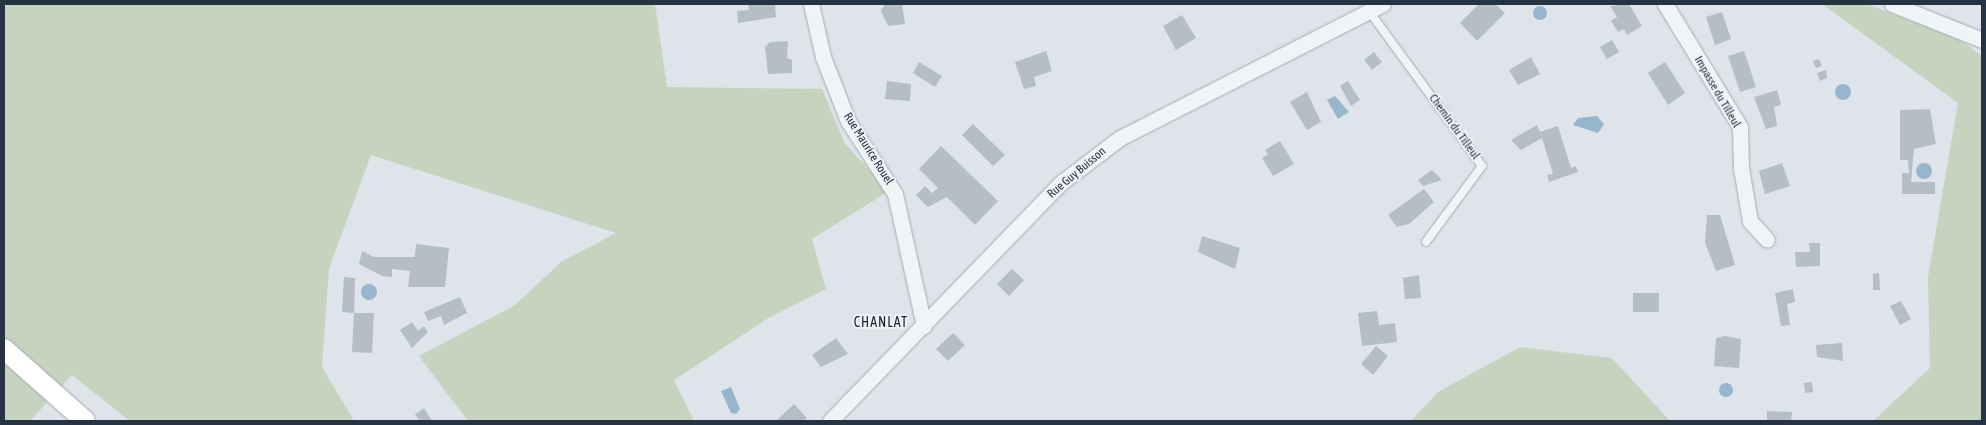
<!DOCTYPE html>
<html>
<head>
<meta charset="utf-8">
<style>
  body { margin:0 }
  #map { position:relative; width:1986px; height:425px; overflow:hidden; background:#dee4e9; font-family:"Asap Condensed",sans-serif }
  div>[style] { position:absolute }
  .green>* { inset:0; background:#c6d4bf }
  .water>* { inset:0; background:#96b6cd }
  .round { border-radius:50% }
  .building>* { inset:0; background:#b5bdc7 }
  .roads { filter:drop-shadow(0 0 1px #a3abb4) drop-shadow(0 0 1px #a3abb4) }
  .service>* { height:8px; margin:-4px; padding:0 4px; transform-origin:4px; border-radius:4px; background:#f1f4f7 }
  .minor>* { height:15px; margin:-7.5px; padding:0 7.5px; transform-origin:7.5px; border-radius:7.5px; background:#f1f4f7 }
  .secondary>* { height:20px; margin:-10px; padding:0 10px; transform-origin:10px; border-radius:10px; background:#fff }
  span { translate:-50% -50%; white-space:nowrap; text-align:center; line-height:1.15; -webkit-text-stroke:4px #eef2f7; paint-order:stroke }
  .street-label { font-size:12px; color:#263342 }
  .neighbourhood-label { font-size:14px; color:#182432; letter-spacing:1px }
  .frame { position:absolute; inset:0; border:5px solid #263342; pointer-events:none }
</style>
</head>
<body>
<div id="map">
  <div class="green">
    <i style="clip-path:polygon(4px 4px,655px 4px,667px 87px,822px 89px,845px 144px,889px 191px,812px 239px,826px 289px,767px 319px,674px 380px,694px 421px,468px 421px,419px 356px,515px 305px,561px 262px,616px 233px,371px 155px,329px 268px,322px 367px,354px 421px,130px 421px,72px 375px,30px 421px,4px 421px)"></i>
    <i style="clip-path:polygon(1822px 4px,1867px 4px,1962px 41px,1982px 56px,1982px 421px,1873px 421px,1930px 368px,1928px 277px,1958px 103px)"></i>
    <i style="clip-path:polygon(1520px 347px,1612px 358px,1670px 421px,1411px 421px,1438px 392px)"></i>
  </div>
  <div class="water">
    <i class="round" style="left:1533px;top:6px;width:14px;height:14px"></i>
    <i class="round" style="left:1835px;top:84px;width:16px;height:16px"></i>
    <i style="clip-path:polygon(1335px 96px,1349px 112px,1338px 119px,1327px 100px)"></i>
    <i style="clip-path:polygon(1597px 116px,1604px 124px,1598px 133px,1573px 125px,1578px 118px)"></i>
    <i class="round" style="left:1916px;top:163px;width:16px;height:16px"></i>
    <i class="round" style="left:361px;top:284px;width:16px;height:16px"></i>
    <i class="round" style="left:1719px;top:383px;width:14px;height:14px"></i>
    <i style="clip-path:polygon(731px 387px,740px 409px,736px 414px,731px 413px,721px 391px)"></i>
  </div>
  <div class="building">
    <i style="clip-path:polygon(748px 4px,775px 4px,776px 17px,738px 23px,737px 11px,749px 10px)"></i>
    <i style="clip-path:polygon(885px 4px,902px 4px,905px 24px,888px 26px,881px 11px)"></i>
    <i style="clip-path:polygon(1479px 4px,1495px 4px,1505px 13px,1477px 41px,1460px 23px)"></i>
    <i style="clip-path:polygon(1629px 4px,1642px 26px,1627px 35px,1624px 29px,1618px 32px,1611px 21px,1617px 17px,1610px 6px)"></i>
    <i style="clip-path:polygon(1722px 12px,1731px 39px,1715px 45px,1706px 17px)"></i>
    <i style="clip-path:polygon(1182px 15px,1196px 38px,1176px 50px,1163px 26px)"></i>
    <i style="clip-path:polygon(1612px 40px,1619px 52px,1607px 59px,1600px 47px)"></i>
    <i style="clip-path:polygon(788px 41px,787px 58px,792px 60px,792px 73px,768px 74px,765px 47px,770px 42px)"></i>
    <i style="clip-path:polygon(1046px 51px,1052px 71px,1034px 77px,1036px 86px,1024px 89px,1015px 62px)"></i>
    <i style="clip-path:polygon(1744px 51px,1756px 87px,1740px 92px,1728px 56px)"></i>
    <i style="clip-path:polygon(1374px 52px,1382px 62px,1372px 70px,1364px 60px)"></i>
    <i style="clip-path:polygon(1531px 57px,1540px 74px,1518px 85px,1509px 70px)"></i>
    <i style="clip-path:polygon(1819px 59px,1822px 66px,1816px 68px,1813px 61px)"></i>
    <i style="clip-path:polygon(919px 62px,942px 76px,935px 87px,913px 73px)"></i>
    <i style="clip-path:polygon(1665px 62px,1685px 93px,1668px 105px,1648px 73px)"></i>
    <i style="clip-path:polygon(1826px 70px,1827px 78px,1820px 81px,1817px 73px)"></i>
    <i style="clip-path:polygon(887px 81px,911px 84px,910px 101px,885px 99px)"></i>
    <i style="clip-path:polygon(1348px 81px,1360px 100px,1351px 106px,1340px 86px)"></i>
    <i style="clip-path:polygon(1777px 90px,1781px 105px,1774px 107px,1777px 126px,1766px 129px,1754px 97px)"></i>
    <i style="clip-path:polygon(1307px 92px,1321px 122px,1307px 130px,1290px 102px)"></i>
    <i style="clip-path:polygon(1930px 109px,1936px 144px,1914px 149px,1911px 182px,1935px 182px,1935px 194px,1902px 194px,1902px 173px,1909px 173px,1908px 160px,1900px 160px,1900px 110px)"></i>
    <i style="clip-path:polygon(973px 124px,1005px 155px,993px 166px,962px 135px)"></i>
    <i style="clip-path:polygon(1537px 125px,1540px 132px,1558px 126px,1571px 168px,1576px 166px,1578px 172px,1549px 182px,1547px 175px,1553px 174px,1542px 138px,1521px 150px,1511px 140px)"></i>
    <i style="clip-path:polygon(1280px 141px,1294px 164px,1273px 176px,1262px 158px,1268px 154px,1265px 150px)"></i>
    <i style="clip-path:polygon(941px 146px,998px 201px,975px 225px,947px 197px,928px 207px,916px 195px,925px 186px,932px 193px,938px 188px,919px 169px)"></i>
    <i style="clip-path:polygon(1782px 163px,1790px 186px,1765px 194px,1759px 171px)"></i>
    <i style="clip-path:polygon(1432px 170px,1442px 180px,1423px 186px,1418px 180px)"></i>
    <i style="clip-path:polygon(1424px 189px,1434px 202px,1409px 224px,1397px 227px,1388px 215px)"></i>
    <i style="clip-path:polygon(1707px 215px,1720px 215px,1735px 265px,1716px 271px,1705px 243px)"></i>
    <i style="clip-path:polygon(1202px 236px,1240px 248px,1235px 269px,1198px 252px)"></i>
    <i style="clip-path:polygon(1809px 243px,1820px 243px,1820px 266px,1796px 267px,1795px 252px,1810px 252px)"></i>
    <i style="clip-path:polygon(416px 244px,449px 248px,445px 287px,408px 287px,410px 271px,392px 269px,392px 277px,382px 276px,359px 264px,362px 251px,374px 257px,415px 257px)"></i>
    <i style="clip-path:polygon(1012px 269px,1024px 280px,1009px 296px,997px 284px)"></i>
    <i style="clip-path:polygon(1879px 273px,1880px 290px,1873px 290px,1873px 274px)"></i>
    <i style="clip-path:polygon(1419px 275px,1421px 298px,1405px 299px,1403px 278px)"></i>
    <i style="clip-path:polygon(344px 277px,355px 278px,354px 313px,342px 312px)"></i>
    <i style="clip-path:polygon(1793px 289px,1795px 302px,1787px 304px,1790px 325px,1781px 326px,1775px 293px)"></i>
    <i style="clip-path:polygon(1633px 293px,1659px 293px,1659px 312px,1633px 312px)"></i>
    <i style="clip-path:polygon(460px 297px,467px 313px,444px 325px,441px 316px,428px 321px,424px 312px)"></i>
    <i style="clip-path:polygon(1901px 301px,1911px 319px,1900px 325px,1890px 306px)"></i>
    <i style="clip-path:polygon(1377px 311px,1379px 325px,1395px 323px,1397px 342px,1362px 346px,1358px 313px)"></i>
    <i style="clip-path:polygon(354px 313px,374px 313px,372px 353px,352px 352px)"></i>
    <i style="clip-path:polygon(412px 322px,418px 331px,424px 326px,428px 332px,412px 348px,400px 330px)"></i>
    <i style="clip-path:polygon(953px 333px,965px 345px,948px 361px,936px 349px)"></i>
    <i style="clip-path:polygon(1725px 336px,1741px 339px,1739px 368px,1714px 366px,1716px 338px)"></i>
    <i style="clip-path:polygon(836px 338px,848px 354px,821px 367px,812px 355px)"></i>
    <i style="clip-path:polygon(1842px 343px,1843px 361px,1817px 357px,1816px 345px)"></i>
    <i style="clip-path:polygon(1376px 346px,1388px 356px,1373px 375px,1361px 364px)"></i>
    <i style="clip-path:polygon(1812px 382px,1813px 392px,1805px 393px,1804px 383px)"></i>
    <i style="clip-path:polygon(794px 404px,807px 418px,803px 421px,776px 421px)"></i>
    <i style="clip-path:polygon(424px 408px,432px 421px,420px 421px,415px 414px)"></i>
    <i style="clip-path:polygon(1767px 411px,1792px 412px,1791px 421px,1767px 421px)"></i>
  </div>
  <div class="roads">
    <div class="service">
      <i style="left:1369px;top:11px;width:192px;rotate:53.9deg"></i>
      <i style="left:1482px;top:166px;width:94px;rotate:126.4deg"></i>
    </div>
    <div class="minor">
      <i style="left:811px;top:4px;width:54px;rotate:77.2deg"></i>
      <i style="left:823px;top:57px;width:69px;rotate:68.7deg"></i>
      <i style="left:848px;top:121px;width:87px;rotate:57.2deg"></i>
      <i style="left:895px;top:194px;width:135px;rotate:77.6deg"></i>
      <i style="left:1665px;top:4px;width:144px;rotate:58.6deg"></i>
      <i style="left:1740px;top:127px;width:41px;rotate:88.6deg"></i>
      <i style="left:1741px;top:168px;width:54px;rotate:80.4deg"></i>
      <i style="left:1750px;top:221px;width:25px;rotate:48deg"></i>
      <i style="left:1892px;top:4px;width:97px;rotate:21.8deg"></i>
      <i style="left:830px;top:421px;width:333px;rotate:-45.9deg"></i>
      <i style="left:1062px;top:182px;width:73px;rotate:-37.2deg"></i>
      <i style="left:1120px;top:138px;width:295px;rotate:-27deg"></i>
    </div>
    <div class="secondary">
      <i style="left:4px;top:349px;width:108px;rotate:41.6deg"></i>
    </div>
  </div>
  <div class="street-label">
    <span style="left:1717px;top:92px;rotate:60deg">Impasse du Tilleul</span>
    <span style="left:1454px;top:127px;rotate:54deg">Chemin du Tilleul</span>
    <span style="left:868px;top:149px;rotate:58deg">Rue Maurice Rouel</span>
    <span style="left:1077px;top:173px;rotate:-40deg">Rue Guy Buisson</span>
  </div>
  <div class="neighbourhood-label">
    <span style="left:881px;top:322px">CHANLAT</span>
  </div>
  <div class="frame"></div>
</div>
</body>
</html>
